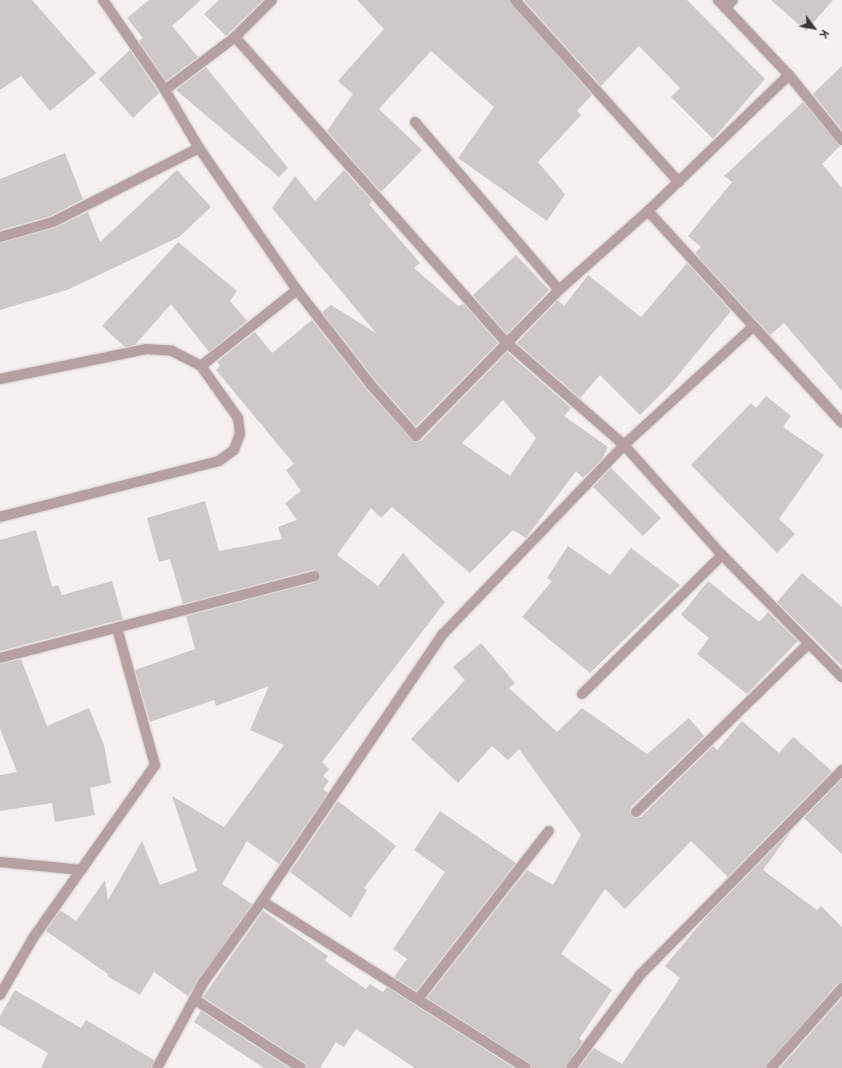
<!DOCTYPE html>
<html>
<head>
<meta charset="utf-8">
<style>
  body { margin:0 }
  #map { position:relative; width:842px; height:1068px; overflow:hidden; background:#f6f0f0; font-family:Inter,sans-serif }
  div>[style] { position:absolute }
  .building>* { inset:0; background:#cec8c8 }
  .roads { filter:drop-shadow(0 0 1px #d0cbcb) drop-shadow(0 0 1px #d0cbcb) }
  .street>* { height:10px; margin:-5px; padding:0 5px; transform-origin:5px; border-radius:5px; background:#b5a1a1 }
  span { translate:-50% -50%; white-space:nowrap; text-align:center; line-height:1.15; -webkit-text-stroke:3px #fff; paint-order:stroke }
  .north { position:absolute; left:794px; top:8px; width:40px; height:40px; -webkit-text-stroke:3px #fff; paint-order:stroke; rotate:122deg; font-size:11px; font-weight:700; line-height:16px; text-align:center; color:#393636 }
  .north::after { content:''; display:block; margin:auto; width:14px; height:18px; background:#393636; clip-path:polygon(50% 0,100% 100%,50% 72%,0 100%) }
</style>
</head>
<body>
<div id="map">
  <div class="building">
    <i style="clip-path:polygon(0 0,32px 0,96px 73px,50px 111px,21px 76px,0 90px)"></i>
    <i style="clip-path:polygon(149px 0,201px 0,172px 26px,198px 57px,166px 81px,139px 41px,143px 38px,127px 18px)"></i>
    <i style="clip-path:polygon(219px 0,263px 0,226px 36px,204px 14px)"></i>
    <i style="clip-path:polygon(357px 0,509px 0,592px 95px,577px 111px,581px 115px,538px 162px,565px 194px,547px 221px,458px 158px,494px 107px,431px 51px,379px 109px,422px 150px,381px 192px,327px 131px,353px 94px,338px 81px,384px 29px)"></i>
    <i style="clip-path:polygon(524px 0,687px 0,765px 79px,713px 139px,671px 97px,680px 88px,639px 46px,601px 86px)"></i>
    <i style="clip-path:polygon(771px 0,833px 0,806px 31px)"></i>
    <i style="clip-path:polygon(130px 50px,159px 93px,133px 118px,99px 79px)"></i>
    <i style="clip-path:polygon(842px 66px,842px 130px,813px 94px)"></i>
    <i style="clip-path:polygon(206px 67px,288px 168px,279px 177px,176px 90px)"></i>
    <i style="clip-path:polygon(803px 102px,840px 146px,822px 164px,842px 188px,842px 391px,784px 323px,770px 335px,695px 253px,701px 247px,688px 236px,732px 182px,724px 176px)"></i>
    <i style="clip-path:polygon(65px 153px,83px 199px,51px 216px,0 230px,0 179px)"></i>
    <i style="clip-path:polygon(177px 170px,211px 207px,179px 237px,67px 290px,0 310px,0 243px,55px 228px,88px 212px,100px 242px)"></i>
    <i style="clip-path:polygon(344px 170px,372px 201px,369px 204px,420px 263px,414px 268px,458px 306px,464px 304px,498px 343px,416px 426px,376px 381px,322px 312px,331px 305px,376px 333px,272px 208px,295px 176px,315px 201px)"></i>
    <i style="clip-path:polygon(178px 242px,237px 291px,230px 301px,247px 321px,209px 352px,171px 304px,135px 345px,125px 347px,102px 326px)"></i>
    <i style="clip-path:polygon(516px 255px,549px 290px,507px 334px,473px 295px)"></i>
    <i style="clip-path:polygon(687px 263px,731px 311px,669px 386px,640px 415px,600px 375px,580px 398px,517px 343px,558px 300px,564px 306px,588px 275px,641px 317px)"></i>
    <i style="clip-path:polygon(evenodd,312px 320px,366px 389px,414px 442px,421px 441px,507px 352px,571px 408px,564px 416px,608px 447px,602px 459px,583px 478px,576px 471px,526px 538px,513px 530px,470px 573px,392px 507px,381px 518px,371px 508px,337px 555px,378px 586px,403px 553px,445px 602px,322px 762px,329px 769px,323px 776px,329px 781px,323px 789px,328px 793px,279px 864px,247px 841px,222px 884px,252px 904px,188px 996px,154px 972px,140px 995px,107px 976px,108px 974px,46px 931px,60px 910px,76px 921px,105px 880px,108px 900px,142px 841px,160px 885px,197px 871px,172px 796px,224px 827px,284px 745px,250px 730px,269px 686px,216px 706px,214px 700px,150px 722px,135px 670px,195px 649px,186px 616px,316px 582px,320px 577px,318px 571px,312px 570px,183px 604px,170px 559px,159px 562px,147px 518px,205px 501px,219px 551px,282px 539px,278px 527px,297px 520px,285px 503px,301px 491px,286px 470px,294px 464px,216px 370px,220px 366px,217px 362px,255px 332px,272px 353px,312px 320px,503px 400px,536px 438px,510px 476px,462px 443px,503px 400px)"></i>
    <i style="clip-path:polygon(766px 396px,791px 416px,783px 427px,824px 455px,779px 519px,795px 534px,777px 553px,691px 465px,751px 403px,756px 408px)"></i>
    <i style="clip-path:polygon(611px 468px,661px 518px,643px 536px,593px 487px)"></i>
    <i style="clip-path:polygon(36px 530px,52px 587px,58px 585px,62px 595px,112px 581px,123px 619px,0 651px,0 540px)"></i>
    <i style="clip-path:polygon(568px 546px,610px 575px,631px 548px,680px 585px,590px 673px,522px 617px,552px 581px,547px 578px)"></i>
    <i style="clip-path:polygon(802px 573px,842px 607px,842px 666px,777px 602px)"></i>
    <i style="clip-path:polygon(708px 581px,759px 622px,768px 612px,798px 641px,747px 694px,697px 654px,709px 638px,681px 615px)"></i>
    <i style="clip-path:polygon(481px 643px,515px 683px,509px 688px,557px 732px,582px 708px,647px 754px,689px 718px,704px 736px,631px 807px,630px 813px,634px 818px,641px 817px,713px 746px,717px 750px,742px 721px,779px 753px,793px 737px,832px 771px,728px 877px,691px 841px,625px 909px,605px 889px,561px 954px,612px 990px,579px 1039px,583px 1041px,565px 1068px,532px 1068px,529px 1063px,427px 998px,527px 870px,553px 885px,581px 835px,519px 749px,508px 760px,492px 746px,458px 783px,411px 739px,465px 680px,453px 667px)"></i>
    <i style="clip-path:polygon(21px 659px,47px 726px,89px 708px,104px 745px,111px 783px,90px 788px,95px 815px,55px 822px,52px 803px,0 811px,0 775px,17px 772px,0 729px,0 664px)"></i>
    <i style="clip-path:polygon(842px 779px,842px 854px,804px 818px)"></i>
    <i style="clip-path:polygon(338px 801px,396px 846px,364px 888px,367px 890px,351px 918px,290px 872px)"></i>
    <i style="clip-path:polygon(440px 811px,516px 863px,416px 991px,394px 977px,407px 959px,393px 949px,445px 872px,414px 850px)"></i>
    <i style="clip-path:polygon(792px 830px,763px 870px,817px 910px,821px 906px,842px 927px,842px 982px,837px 984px,765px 1068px,579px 1068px,594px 1048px,622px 1064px,680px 978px,665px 966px,707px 916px)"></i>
    <i style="clip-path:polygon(263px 911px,328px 956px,325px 961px,366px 989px,370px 984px,383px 992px,387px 987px,514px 1068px,415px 1068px,356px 1029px,344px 1047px,336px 1042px,320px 1068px,307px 1068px,305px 1063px,203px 997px)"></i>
    <i style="clip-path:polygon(15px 990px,81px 1028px,86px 1020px,154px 1060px,151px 1068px,41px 1068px,48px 1053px,0 1025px,0 1016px)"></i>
    <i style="clip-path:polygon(842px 998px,842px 1068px,780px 1068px)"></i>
    <i style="clip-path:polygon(201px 1011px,289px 1068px,264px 1068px,194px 1022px)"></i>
  </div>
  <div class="roads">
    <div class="street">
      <i style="left:103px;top:0;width:109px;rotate:55.4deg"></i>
      <i style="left:165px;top:90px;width:67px;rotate:59.6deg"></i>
      <i style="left:199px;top:148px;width:173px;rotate:55.4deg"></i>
      <i style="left:297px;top:290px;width:120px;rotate:52.1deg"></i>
      <i style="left:371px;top:385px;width:68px;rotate:48.6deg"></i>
      <i style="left:416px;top:436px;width:204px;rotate:-45.6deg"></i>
      <i style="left:559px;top:290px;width:119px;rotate:-41.6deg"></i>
      <i style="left:648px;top:211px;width:196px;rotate:-44deg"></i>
      <i style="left:515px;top:0;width:245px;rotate:48deg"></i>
      <i style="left:718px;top:0;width:103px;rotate:46.6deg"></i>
      <i style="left:789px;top:75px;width:84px;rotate:50.8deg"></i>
      <i style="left:725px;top:8px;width:11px;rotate:-45deg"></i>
      <i style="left:235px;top:37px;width:408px;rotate:48.4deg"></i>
      <i style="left:506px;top:342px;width:157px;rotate:41.1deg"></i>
      <i style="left:624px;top:445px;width:147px;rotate:48.3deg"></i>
      <i style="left:722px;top:555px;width:171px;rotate:45.5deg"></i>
      <i style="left:165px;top:90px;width:88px;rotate:-37.1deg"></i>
      <i style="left:235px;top:37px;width:52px;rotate:-45deg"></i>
      <i style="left:415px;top:122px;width:221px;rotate:49.4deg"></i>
      <i style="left:648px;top:211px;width:287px;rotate:47.5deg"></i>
      <i style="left:0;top:237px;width:55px;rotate:-15.8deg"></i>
      <i style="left:53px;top:222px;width:164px;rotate:-26.9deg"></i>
      <i style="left:201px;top:366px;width:122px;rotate:-38.4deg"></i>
      <i style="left:0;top:379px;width:149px;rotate:-11.6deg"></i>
      <i style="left:146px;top:349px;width:26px;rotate:4deg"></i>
      <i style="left:172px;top:351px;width:33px;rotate:27deg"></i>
      <i style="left:201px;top:366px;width:64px;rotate:54.6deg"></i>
      <i style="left:238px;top:418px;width:16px;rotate:83deg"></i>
      <i style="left:240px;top:434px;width:17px;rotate:111deg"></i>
      <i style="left:234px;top:450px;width:19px;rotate:144deg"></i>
      <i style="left:219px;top:461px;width:226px;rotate:165.7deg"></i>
      <i style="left:0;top:658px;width:325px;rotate:-14.6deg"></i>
      <i style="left:582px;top:694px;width:197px;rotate:-44.8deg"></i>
      <i style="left:636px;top:812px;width:240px;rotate:-44.3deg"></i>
      <i style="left:0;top:862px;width:82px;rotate:5.6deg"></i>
      <i style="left:262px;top:901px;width:312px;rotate:32.3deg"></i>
      <i style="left:0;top:995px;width:66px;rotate:-59.9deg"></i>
      <i style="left:33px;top:938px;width:212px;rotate:-54.8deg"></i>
      <i style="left:155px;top:765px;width:142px;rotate:-105.5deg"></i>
      <i style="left:194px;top:999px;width:127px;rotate:32.8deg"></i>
      <i style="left:418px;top:999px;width:213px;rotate:-52.1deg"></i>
      <i style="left:157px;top:1068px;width:97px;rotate:-61.6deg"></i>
      <i style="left:203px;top:983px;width:101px;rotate:-54.3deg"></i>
      <i style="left:262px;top:901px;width:323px;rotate:-55.9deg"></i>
      <i style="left:443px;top:634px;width:262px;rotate:-46.2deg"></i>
      <i style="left:624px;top:445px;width:175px;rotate:-42.5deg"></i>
      <i style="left:571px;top:1068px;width:116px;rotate:-53.4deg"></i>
      <i style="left:640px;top:975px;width:288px;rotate:-45.4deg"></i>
      <i style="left:771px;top:1068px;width:107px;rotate:-48.4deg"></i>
    </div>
  </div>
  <div class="north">K</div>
</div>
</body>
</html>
